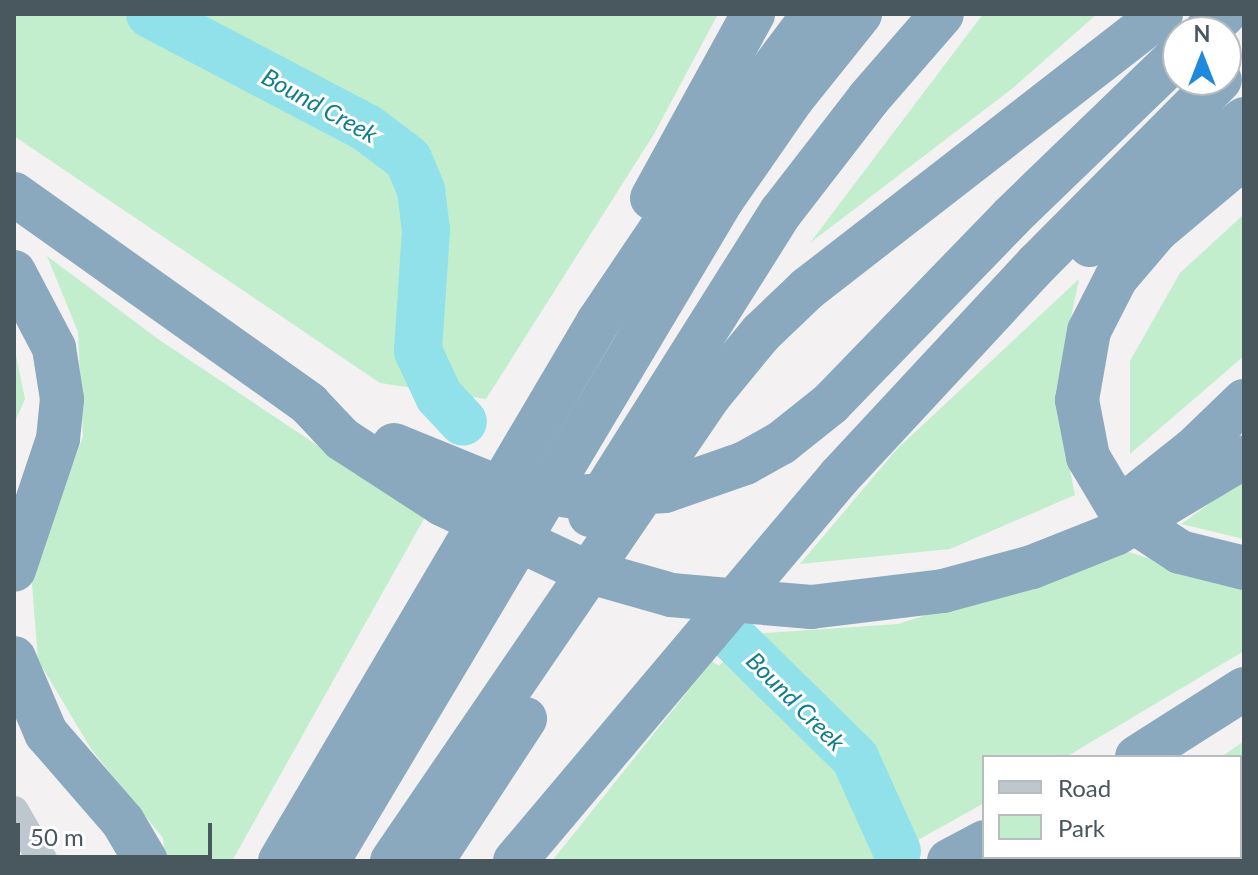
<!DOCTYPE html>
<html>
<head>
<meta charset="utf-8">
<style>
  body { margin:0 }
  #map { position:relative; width:1258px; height:875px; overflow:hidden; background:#f3f1f1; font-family:Lato,sans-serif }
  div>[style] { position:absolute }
  .green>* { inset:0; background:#c2eece }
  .river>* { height:48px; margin:-24px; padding:0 24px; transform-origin:24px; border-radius:24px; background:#90e1ea }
  .minor>* { height:30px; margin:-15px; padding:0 15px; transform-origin:15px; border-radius:15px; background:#bdc7cd }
  .highway>* { height:44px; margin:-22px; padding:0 22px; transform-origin:22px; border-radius:22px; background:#8ba9be }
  span { translate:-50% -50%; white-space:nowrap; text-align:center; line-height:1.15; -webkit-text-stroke:6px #fff; paint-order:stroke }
  .water-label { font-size:24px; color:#117f8b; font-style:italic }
  .frame { position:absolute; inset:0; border:16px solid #49575e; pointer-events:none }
  .legend { position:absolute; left:982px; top:755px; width:260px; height:104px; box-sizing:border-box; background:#fff; border:2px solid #b6bcbf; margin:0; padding:10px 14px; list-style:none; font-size:24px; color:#49575e }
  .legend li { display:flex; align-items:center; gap:16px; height:40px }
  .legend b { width:40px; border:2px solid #b6bcbf }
  .north { position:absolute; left:1162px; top:16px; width:80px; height:80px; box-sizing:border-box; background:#fff; border:2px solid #b6bcbf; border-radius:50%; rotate:0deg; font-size:22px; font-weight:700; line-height:32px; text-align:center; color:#49575e }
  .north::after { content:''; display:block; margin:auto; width:28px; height:36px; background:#1f89df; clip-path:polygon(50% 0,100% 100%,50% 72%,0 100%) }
  .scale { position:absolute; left:16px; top:823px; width:196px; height:36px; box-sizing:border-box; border:4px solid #49575e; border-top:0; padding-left:10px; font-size:24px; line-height:28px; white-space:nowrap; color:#49575e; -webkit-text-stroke:6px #fff; paint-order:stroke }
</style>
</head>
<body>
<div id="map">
  <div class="green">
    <i style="clip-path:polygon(14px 14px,718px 14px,654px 134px,486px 399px,380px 383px,14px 136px)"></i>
    <i style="clip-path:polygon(983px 14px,1097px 14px,1013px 88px,810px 243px)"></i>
    <i style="clip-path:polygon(1244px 214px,1244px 356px,1130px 454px,1130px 361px,1180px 273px)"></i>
    <i style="clip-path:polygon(47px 256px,158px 339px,425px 517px,232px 861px,165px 861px,163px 838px,91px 749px,38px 660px,31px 572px,83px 437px,78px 332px)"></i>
    <i style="clip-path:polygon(1079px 279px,1055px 395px,1075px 495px,950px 549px,800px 564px,897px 449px)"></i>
    <i style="clip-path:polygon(14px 346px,25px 399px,14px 424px)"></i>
    <i style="clip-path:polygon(1244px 479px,1244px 539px,1181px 524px)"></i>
    <i style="clip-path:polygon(1125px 551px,1244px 587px,1244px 651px,1066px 757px,984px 757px,984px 803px,911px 844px,879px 861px,552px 861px,712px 661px,719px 666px,752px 634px,898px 624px)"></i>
    <i style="clip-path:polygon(1244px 741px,1244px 780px,1240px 781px,1240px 757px,1221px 757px)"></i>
  </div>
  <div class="river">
    <i style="left:150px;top:14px;width:245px;rotate:27.7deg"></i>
    <i style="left:367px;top:128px;width:51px;rotate:37.1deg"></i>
    <i style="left:408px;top:159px;width:34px;rotate:67deg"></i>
    <i style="left:421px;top:190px;width:40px;rotate:82.9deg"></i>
    <i style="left:426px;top:230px;width:121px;rotate:93.8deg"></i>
    <i style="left:418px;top:351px;width:50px;rotate:65deg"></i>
    <i style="left:439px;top:396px;width:35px;rotate:47deg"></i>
    <i style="left:734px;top:639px;width:170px;rotate:44.5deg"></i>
    <i style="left:855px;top:758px;width:102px;rotate:65.7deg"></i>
  </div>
  <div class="minor">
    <i style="left:14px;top:811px;width:58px;rotate:59.9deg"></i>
  </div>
  <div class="highway">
    <i style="left:1205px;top:32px;width:26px;rotate:-43deg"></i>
    <i style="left:1244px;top:157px;width:114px;rotate:140deg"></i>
    <i style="left:1157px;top:230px;width:63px;rotate:130.5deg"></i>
    <i style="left:1116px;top:278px;width:59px;rotate:117deg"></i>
    <i style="left:1089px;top:331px;width:70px;rotate:99.9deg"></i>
    <i style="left:1077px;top:400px;width:58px;rotate:79.1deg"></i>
    <i style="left:1088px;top:457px;width:66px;rotate:59.2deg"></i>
    <i style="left:1122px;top:514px;width:69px;rotate:33.2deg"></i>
    <i style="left:1180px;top:552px;width:66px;rotate:14deg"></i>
    <i style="left:14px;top:194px;width:362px;rotate:35.4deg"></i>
    <i style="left:309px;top:404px;width:48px;rotate:46.7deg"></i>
    <i style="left:342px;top:439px;width:119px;rotate:33deg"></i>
    <i style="left:442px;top:504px;width:153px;rotate:25.2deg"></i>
    <i style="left:580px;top:569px;width:95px;rotate:15.9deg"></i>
    <i style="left:671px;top:595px;width:141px;rotate:4.9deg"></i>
    <i style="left:811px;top:607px;width:133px;rotate:-6.9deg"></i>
    <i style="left:943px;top:591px;width:92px;rotate:-15.1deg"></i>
    <i style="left:1032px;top:567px;width:89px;rotate:-21.7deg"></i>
    <i style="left:1115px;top:534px;width:150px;rotate:-30.8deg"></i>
    <i style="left:652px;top:198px;width:210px;rotate:-61.2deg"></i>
    <i style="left:1090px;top:245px;width:199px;rotate:-39.3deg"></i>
    <i style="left:14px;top:272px;width:86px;rotate:62.2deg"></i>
    <i style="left:54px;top:348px;width:52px;rotate:81.1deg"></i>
    <i style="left:62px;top:399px;width:40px;rotate:95.7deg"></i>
    <i style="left:58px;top:439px;width:138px;rotate:108.6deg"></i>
    <i style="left:394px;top:445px;width:104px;rotate:22.1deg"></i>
    <i style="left:490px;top:484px;width:86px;rotate:8.7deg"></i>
    <i style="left:575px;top:497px;width:90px;rotate:-3.8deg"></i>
    <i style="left:665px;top:491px;width:85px;rotate:-19.3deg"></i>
    <i style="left:745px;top:463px;width:41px;rotate:-29.1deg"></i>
    <i style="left:781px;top:443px;width:63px;rotate:-38.5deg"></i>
    <i style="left:830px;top:404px;width:260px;rotate:-45.9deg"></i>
    <i style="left:1011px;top:217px;width:232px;rotate:-44deg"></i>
    <i style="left:1125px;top:504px;width:87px;rotate:-38.5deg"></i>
    <i style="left:1193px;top:450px;width:71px;rotate:-43.9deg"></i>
    <i style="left:590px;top:515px;width:358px;rotate:-57.8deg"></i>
    <i style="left:781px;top:212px;width:144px;rotate:-52.3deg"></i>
    <i style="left:869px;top:98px;width:111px;rotate:-49deg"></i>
    <i style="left:14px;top:658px;width:82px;rotate:66.9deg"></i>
    <i style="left:46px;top:733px;width:118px;rotate:49.1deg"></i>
    <i style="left:123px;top:822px;width:45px;rotate:59.5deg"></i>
    <i style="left:1137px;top:757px;width:127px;rotate:-32.4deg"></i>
    <i style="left:1240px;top:820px;width:4px;rotate:-27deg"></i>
    <i style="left:280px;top:861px;width:626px;rotate:-59.46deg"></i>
    <i style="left:598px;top:322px;width:244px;rotate:-56deg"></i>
    <i style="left:734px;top:120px;width:133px;rotate:-53deg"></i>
    <i style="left:328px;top:861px;width:770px;rotate:-59.2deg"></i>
    <i style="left:722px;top:200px;width:123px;rotate:-55.3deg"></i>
    <i style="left:792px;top:99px;width:109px;rotate:-51.3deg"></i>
    <i style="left:392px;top:861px;width:564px;rotate:-55.69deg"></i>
    <i style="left:710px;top:395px;width:80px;rotate:-50.6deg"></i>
    <i style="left:761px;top:333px;width:64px;rotate:-43.7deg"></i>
    <i style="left:807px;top:289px;width:448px;rotate:-37.8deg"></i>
    <i style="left:432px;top:861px;width:170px;rotate:-56.8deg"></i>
    <i style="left:515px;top:861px;width:502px;rotate:-49.84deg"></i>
    <i style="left:839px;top:477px;width:292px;rotate:-47.1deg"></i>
    <i style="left:1038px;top:263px;width:258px;rotate:-45.2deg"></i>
    <i style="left:949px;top:861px;width:40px;rotate:-28deg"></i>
    <i style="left:1144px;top:861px;width:11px;rotate:-22deg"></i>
  </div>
  <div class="water-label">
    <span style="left:320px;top:105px;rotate:29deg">Bound Creek</span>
    <span style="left:796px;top:701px;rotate:45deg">Bound Creek</span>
  </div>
  <div class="frame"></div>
  <ul class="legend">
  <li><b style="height:10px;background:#bdc7cd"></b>Road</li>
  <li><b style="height:22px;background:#c2eece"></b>Park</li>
  </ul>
  <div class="north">N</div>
  <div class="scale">50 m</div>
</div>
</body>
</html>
